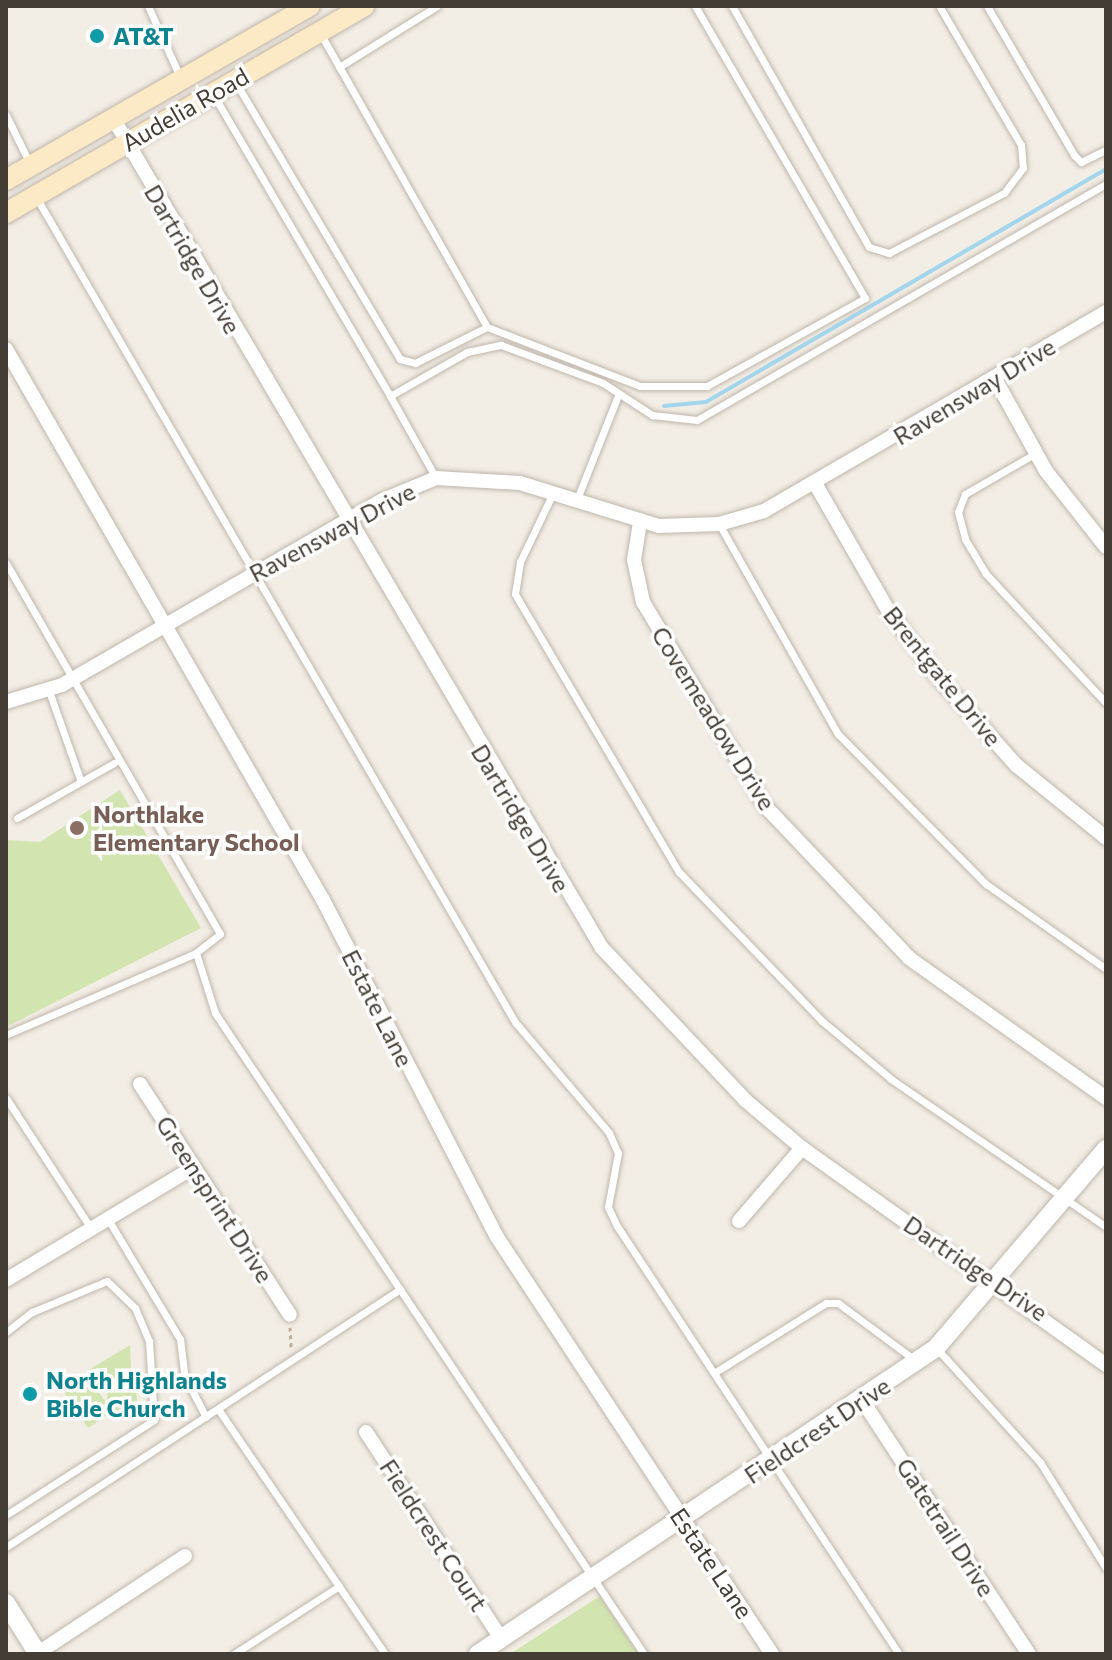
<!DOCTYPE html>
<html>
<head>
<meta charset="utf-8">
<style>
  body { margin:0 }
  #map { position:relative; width:1112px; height:1660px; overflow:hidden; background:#f2ede5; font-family:Commissioner,sans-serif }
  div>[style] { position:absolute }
  .green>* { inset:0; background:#d2e4af }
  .round { border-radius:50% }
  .stream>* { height:4px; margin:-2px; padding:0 2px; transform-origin:2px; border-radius:2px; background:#a3d6ec }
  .path>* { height:3px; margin-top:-1.5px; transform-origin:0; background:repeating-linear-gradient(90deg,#beae9a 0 4px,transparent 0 8px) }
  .roads { filter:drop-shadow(0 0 2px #c0b6ab) drop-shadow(0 0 2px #c0b6ab) }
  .service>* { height:7px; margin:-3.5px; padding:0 3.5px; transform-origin:3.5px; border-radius:3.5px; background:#fff }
  .minor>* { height:14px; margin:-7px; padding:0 7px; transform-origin:7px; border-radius:7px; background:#fff }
  .tertiary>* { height:18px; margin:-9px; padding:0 9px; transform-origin:9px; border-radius:9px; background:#fff }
  .secondary>* { height:20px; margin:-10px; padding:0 10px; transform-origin:10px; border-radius:10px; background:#fce9c5 }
  .dots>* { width:22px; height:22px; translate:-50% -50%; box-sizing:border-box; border:4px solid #fff; border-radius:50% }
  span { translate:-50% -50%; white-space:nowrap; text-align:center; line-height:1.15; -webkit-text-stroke:7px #fff; paint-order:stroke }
  .culture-label { font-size:24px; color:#0d838f; font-weight:700 }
  .left { translate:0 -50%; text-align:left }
  .street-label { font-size:24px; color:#443d35 }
  .education-label { font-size:24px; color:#785e54; font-weight:700 }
  .frame { position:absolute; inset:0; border:8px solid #443d35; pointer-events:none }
</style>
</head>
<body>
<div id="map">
  <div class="green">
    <i style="clip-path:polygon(120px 790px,201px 928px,6px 1027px,6px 840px,40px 842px)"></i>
    <i style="clip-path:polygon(130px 1345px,131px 1368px,99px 1388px,87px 1371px)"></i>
    <i style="clip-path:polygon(88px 1376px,112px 1412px,88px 1428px,64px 1392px)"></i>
    <i class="round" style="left:107px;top:1383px;width:30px;height:30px"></i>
    <i style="clip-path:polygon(600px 1596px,638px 1654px,510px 1654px)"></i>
  </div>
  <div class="stream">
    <i style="left:664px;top:406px;width:42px;rotate:-5.4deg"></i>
    <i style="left:706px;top:402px;width:463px;rotate:-30.2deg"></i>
  </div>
  <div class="path">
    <i style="left:290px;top:1327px;width:20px;rotate:87deg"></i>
  </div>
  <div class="roads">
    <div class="service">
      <i style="left:148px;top:6px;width:78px;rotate:65.7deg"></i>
      <i style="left:732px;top:6px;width:277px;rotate:60.4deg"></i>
      <i style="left:869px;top:247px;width:21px;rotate:17deg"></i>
      <i style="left:889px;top:253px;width:130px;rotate:-27.6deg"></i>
      <i style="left:1004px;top:193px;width:31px;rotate:-53deg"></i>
      <i style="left:1023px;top:168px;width:23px;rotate:-95deg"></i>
      <i style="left:1021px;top:145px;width:161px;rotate:-120.5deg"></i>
      <i style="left:987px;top:6px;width:173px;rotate:59.7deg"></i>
      <i style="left:1074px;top:155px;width:10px;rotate:45deg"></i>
      <i style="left:1081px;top:162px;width:28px;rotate:-26deg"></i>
      <i style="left:320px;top:33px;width:338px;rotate:60.4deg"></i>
      <i style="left:339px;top:67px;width:115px;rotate:-31.9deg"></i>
      <i style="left:236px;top:83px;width:321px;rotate:59.3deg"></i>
      <i style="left:400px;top:359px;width:16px;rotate:15deg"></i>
      <i style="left:415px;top:363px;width:80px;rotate:-26.6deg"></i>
      <i style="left:487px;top:327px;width:164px;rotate:21.1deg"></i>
      <i style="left:640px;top:386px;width:67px"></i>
      <i style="left:707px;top:386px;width:181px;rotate:-29.1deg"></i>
      <i style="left:865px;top:298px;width:338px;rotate:-120.2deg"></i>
      <i style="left:213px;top:94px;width:350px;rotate:59.6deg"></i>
      <i style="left:6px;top:115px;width:55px;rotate:63.9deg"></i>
      <i style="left:36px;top:197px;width:954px;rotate:59.86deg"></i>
      <i style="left:515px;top:1022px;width:145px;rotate:49.7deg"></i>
      <i style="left:609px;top:1133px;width:22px;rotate:66deg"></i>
      <i style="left:618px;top:1153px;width:55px;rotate:100.5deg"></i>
      <i style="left:608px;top:1207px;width:21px;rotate:65deg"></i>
      <i style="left:617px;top:1226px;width:513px;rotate:56.62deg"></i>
      <i style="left:1036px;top:453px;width:82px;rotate:150deg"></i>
      <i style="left:965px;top:494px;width:19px;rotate:111deg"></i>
      <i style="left:958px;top:512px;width:28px;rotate:75deg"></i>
      <i style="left:965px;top:539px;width:41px;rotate:59deg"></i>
      <i style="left:986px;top:574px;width:176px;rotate:47.1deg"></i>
      <i style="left:436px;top:478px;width:94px;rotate:-119.3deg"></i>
      <i style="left:390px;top:396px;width:89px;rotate:-29.7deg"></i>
      <i style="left:467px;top:352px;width:35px;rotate:-12deg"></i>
      <i style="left:501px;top:345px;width:109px;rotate:20.4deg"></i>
      <i style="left:603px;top:383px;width:59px;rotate:33.1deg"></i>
      <i style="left:652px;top:415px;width:45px;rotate:6.3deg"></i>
      <i style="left:697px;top:420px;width:472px;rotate:-30deg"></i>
      <i style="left:553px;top:493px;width:76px;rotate:115.6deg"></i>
      <i style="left:520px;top:562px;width:32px;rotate:99deg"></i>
      <i style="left:515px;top:594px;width:323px;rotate:59.5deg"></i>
      <i style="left:679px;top:872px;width:207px;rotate:46.2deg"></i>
      <i style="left:822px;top:1021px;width:90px;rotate:40deg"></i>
      <i style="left:891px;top:1079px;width:261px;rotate:34.5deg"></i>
      <i style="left:577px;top:499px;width:109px;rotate:-68.4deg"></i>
      <i style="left:719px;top:524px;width:241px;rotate:60.5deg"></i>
      <i style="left:838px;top:734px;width:211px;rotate:45.4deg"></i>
      <i style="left:986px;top:884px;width:147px;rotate:35.3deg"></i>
      <i style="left:6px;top:563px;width:428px;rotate:60deg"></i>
      <i style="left:220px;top:934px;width:31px;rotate:142deg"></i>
      <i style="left:196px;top:953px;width:207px;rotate:156.7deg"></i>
      <i style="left:49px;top:691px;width:96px;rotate:70.6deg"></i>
      <i style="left:17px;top:818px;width:112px;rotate:-29.6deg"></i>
      <i style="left:196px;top:953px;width:63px;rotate:72.4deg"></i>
      <i style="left:215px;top:1013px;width:771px;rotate:56.21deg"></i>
      <i style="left:6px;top:1098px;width:158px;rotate:56.9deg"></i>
      <i style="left:109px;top:1221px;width:138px;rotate:59deg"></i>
      <i style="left:180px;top:1339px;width:38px;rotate:83deg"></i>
      <i style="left:185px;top:1377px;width:45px;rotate:62.3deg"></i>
      <i style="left:6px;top:1332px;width:33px;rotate:-38deg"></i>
      <i style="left:32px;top:1312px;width:81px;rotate:-22.5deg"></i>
      <i style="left:107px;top:1281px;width:39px;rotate:44deg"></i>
      <i style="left:135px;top:1308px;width:36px;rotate:67deg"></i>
      <i style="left:149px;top:1341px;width:79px;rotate:86.4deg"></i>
      <i style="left:154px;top:1420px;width:176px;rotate:147.3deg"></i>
      <i style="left:938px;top:1350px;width:151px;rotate:47.7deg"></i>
      <i style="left:1040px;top:1462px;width:125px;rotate:58.1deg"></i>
      <i style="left:714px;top:1373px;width:132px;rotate:-32deg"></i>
      <i style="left:826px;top:1303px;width:12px"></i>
      <i style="left:838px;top:1303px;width:97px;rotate:36.6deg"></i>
      <i style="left:218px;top:1409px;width:297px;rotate:55.7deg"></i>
      <i style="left:6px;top:1547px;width:471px;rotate:-33.2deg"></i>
      <i style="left:234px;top:1654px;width:125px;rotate:-32.9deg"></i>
    </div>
    <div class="minor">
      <i style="left:113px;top:118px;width:963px;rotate:59.5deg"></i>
      <i style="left:602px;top:948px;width:209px;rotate:46.7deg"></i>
      <i style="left:745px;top:1100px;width:75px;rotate:40.1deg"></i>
      <i style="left:802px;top:1148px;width:374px;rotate:35.5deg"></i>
      <i style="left:6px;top:349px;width:636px;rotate:60.09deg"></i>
      <i style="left:323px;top:900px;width:379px;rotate:62.7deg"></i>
      <i style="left:497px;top:1237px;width:500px;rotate:56.6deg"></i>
      <i style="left:995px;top:379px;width:105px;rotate:61deg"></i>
      <i style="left:1046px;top:471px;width:97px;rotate:51.7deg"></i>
      <i style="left:816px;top:485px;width:144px;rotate:60.1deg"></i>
      <i style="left:888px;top:610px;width:82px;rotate:53.4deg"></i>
      <i style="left:937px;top:676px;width:119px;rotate:48.4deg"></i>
      <i style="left:1016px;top:765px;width:116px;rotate:39deg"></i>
      <i style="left:640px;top:522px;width:38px;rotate:99deg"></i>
      <i style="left:634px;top:560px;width:43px;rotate:77.9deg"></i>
      <i style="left:643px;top:602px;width:238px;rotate:59.1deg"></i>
      <i style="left:765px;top:806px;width:209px;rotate:46.5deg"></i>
      <i style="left:909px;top:958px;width:242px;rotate:35.4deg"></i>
      <i style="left:6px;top:702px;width:59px;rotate:-16.9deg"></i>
      <i style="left:62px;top:685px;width:370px;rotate:-30deg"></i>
      <i style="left:383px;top:500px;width:57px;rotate:-22.5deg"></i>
      <i style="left:436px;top:478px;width:84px;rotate:3.4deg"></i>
      <i style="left:520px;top:483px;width:145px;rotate:17.2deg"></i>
      <i style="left:659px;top:526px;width:60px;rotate:-1.9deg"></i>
      <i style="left:719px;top:524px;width:47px;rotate:-16.1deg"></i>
      <i style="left:764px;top:511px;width:396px;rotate:-30.2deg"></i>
      <i style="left:140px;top:1084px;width:275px;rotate:57deg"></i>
      <i style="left:739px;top:1221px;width:96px;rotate:-49.2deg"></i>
      <i style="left:6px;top:1280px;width:219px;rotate:-31deg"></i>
      <i style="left:862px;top:1400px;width:304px;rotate:56.7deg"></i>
      <i style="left:366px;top:1432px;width:246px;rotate:56.8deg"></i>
      <i style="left:38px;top:1653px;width:176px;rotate:-33.4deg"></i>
    </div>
    <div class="tertiary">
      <i style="left:6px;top:1603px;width:60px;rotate:57.9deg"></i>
      <i style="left:478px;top:1654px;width:551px;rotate:-33.75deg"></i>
      <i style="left:936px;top:1348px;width:262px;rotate:-49.5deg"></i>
    </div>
    <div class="secondary">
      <i style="left:6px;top:180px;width:350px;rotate:-29.8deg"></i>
      <i style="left:6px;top:213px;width:414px;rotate:-30deg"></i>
    </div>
  </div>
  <div class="dots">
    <i style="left:97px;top:36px;background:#0f9aa8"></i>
    <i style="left:77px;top:828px;background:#8d6e63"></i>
    <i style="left:30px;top:1394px;background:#0f9aa8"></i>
  </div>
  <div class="culture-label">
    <span class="left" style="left:113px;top:36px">AT&amp;T</span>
    <span class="left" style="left:46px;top:1394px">North Highlands<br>Bible Church</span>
  </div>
  <div class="street-label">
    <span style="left:185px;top:109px;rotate:-30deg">Audelia Road</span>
    <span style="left:193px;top:259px;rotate:60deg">Dartridge Drive</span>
    <span style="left:974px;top:391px;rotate:-31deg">Ravensway Drive</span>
    <span style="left:332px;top:532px;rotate:-28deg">Ravensway Drive</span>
    <span style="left:943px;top:676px;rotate:51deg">Brentgate Drive</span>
    <span style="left:714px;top:718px;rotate:58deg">Covemeadow Drive</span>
    <span style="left:521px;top:818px;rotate:59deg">Dartridge Drive</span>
    <span style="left:378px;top:1008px;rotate:63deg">Estate Lane</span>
    <span style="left:215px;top:1199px;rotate:57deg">Greensprint Drive</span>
    <span style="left:976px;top:1268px;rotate:34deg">Dartridge Drive</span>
    <span style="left:817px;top:1430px;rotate:-34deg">Fieldcrest Drive</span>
    <span style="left:946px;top:1527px;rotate:57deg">Gatetrail Drive</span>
    <span style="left:434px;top:1535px;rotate:57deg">Fieldcrest Court</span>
    <span style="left:712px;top:1563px;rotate:56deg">Estate Lane</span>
  </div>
  <div class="education-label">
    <span class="left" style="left:93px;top:828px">Northlake<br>Elementary School</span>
  </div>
  <div class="frame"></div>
</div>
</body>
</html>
